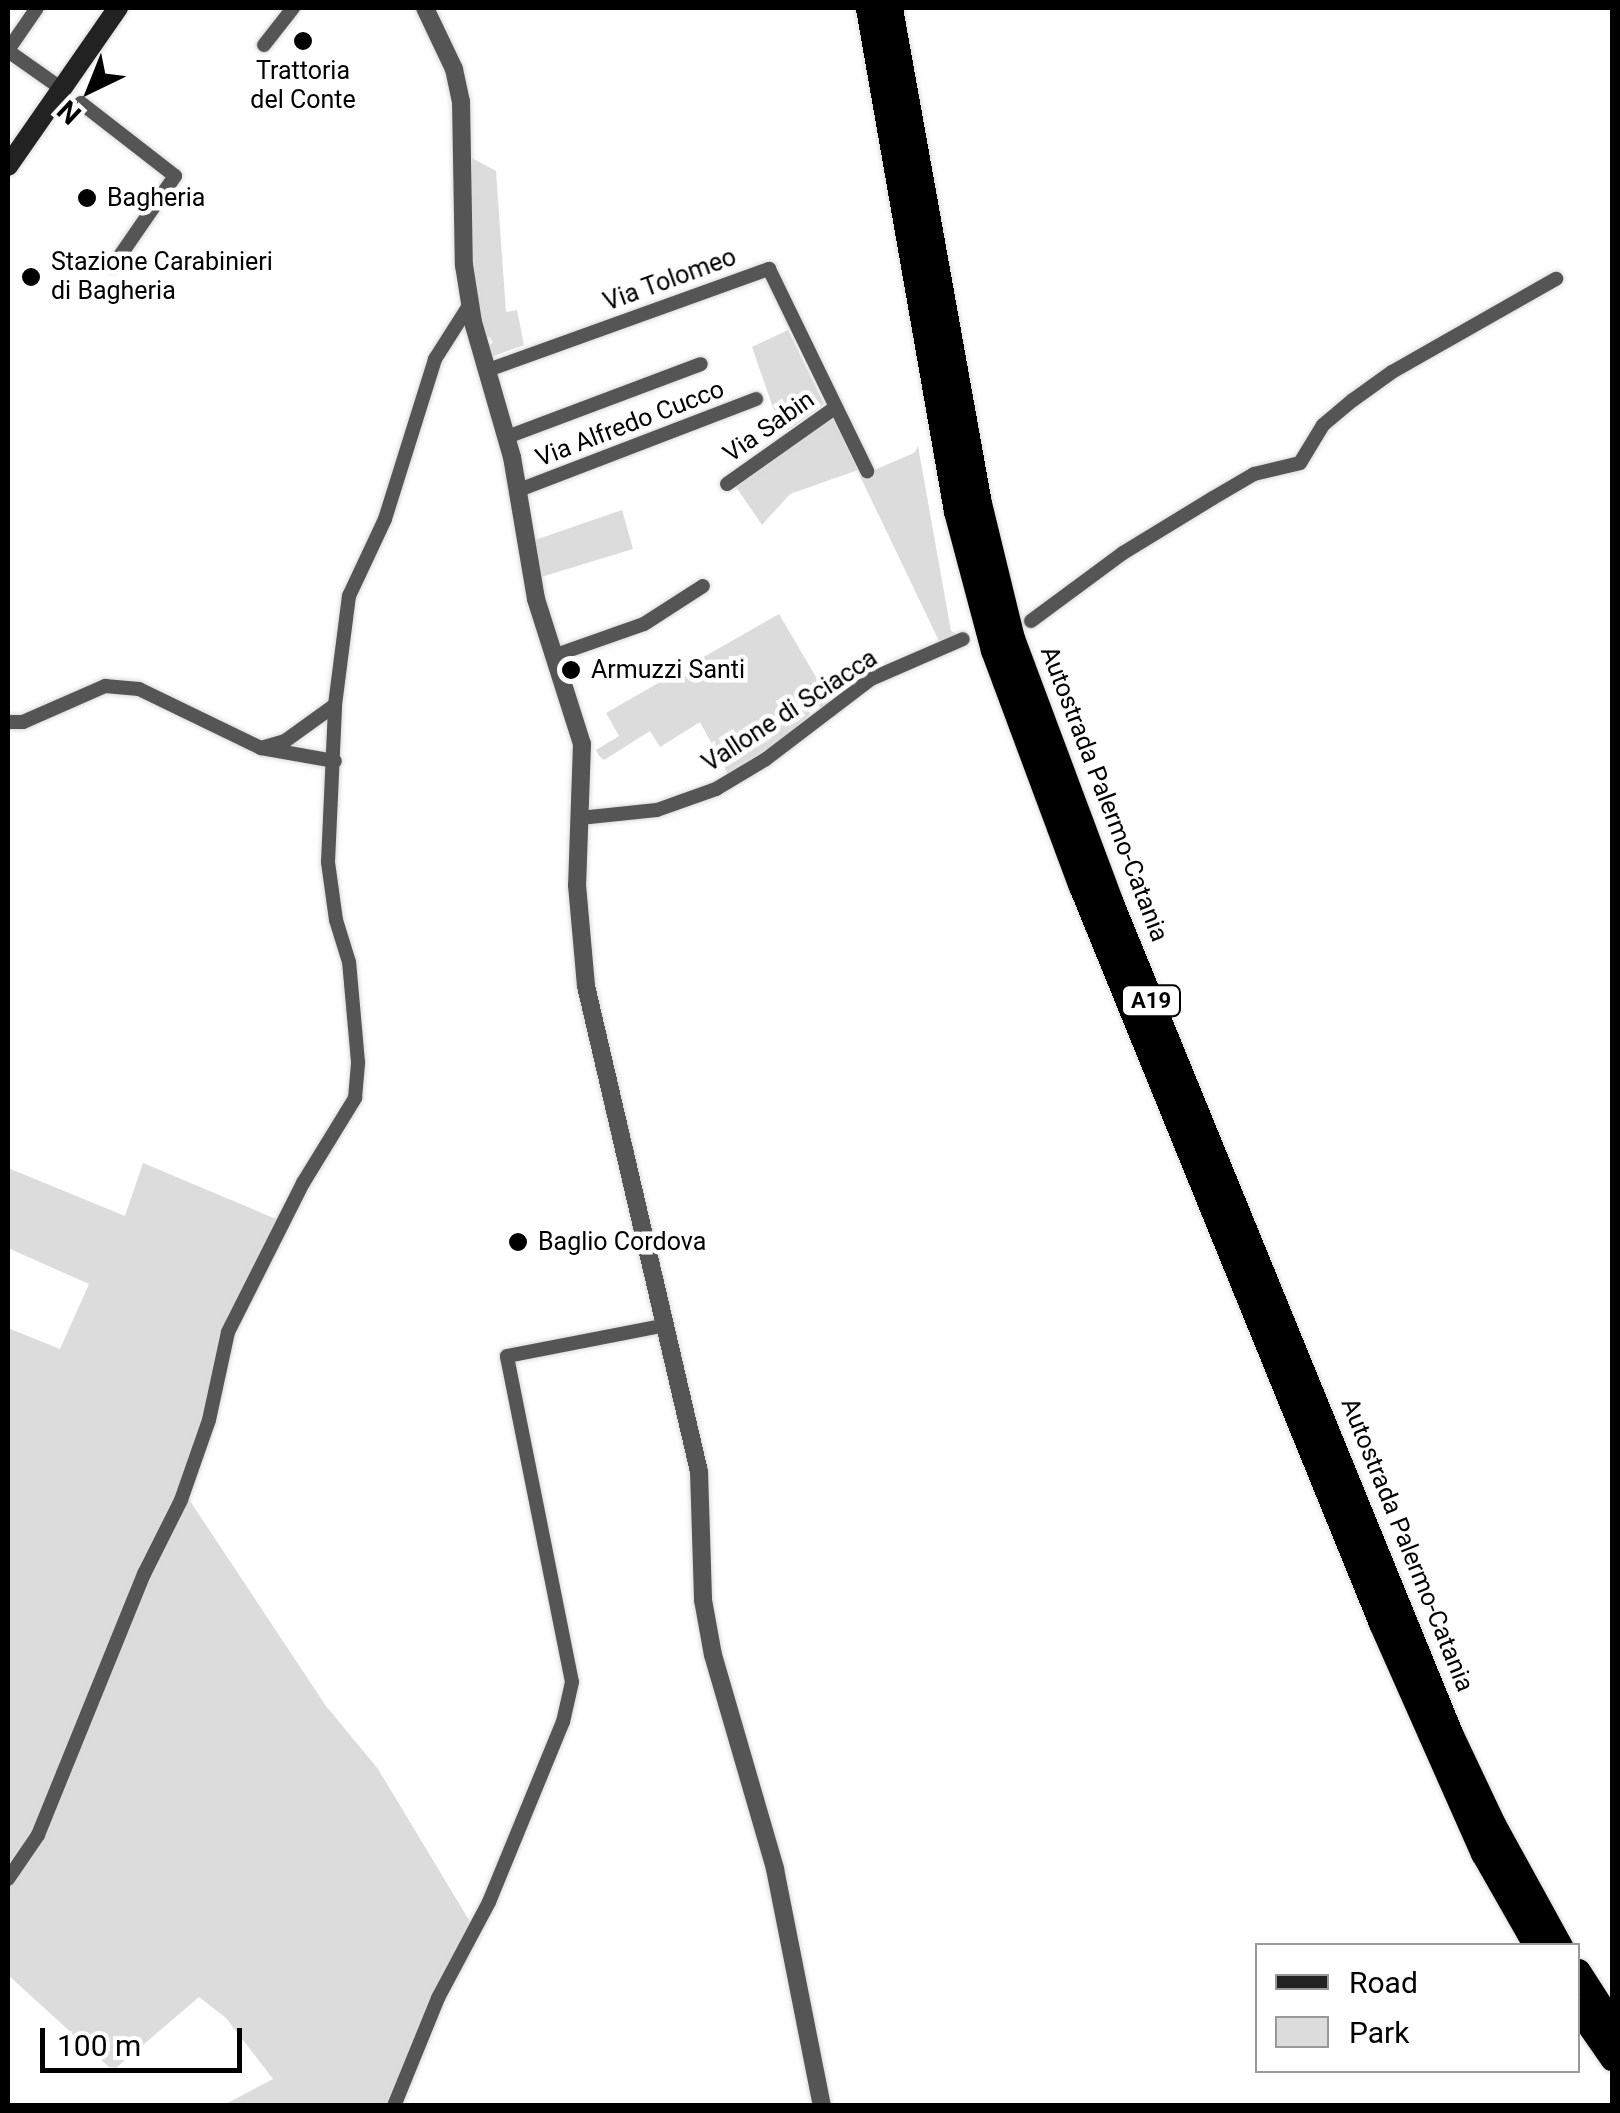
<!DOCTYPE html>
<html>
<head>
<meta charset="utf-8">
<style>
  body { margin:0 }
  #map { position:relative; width:1620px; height:2113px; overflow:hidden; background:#fff; font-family:Roboto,sans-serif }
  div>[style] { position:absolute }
  .green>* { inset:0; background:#dcdcdc }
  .roads { filter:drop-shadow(0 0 2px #dbdbdb) drop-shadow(0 0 2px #dbdbdb) }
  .minor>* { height:14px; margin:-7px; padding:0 7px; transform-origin:7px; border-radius:7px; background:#555 }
  .tertiary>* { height:18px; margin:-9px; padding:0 9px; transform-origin:9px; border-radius:9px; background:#555 }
  .secondary>* { height:20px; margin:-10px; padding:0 10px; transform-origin:10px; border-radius:10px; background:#222 }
  .motorway>* { height:25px; margin:-12.5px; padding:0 12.5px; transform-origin:12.5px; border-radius:12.5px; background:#000 }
  .dots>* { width:28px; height:28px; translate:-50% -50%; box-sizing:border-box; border:5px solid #fff; border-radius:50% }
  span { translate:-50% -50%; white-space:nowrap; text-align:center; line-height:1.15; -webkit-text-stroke:9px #fff; paint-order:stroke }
  .shield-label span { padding:2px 8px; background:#fff; border:2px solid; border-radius:8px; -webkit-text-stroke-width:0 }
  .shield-label { font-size:22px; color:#000; font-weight:700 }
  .poi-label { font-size:25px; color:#000 }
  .left { translate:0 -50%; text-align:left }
  .street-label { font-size:25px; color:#000 }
  .frame { position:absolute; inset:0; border:10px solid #000; pointer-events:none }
  .legend { position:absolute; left:1255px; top:1943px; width:325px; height:130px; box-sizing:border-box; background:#fff; border:2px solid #999; margin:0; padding:12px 18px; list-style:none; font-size:30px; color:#000 }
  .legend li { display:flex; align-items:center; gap:20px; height:50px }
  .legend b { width:50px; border:2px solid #999 }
  .north { position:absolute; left:40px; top:40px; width:100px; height:100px; -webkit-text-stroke:8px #fff; paint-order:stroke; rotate:223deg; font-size:28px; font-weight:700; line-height:40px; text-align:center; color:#000 }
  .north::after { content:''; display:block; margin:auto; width:35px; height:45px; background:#000; clip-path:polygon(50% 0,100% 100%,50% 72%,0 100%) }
  .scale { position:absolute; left:40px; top:2028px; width:202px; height:45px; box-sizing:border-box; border:5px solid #000; border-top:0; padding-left:12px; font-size:30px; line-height:35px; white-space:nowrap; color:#000; -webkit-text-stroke:8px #fff; paint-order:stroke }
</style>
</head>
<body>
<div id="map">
  <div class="green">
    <i style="clip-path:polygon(472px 158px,496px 171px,506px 312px,517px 310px,524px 345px,488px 358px,488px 346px,493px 343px,490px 337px,485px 337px,471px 288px)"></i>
    <i style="clip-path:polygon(788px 330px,824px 404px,788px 430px,773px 408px,752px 347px)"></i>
    <i style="clip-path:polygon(833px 418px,858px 470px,790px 494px,762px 525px,736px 487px)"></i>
    <i style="clip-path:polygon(918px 446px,951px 631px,957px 634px,940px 643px,860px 476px,914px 453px)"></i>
    <i style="clip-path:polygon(622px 510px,633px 549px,541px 577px,535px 540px)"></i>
    <i style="clip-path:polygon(779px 614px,830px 701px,821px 709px,817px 703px,809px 706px,810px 715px,782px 739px,728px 774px,700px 722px,660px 747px,650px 731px,604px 760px,599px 756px,596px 750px,619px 736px,606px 713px)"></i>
    <i style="clip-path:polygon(143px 1163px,283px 1222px,228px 1332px,188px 1498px,326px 1706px,378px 1769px,475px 1930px,394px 2105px,224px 2105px,273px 2079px,226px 2018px,199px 1997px,116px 2068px,109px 2067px,8px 1975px,8px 1328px,60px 1349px,89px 1284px,8px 1248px,8px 1168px,125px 1216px)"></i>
  </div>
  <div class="roads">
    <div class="minor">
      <i style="left:264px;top:45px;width:47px;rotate:-51.9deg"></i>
      <i style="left:8px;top:50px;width:51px;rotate:-55.4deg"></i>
      <i style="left:8px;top:51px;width:66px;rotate:35.1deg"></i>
      <i style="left:81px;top:103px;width:119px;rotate:37.8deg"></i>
      <i style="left:175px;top:176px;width:109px;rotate:124.6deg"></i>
      <i style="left:488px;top:370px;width:299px;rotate:-19.8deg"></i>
      <i style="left:769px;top:269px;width:225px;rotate:64.1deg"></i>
      <i style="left:507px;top:437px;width:207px;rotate:-20.6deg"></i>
      <i style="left:727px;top:484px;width:133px;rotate:-35.2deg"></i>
      <i style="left:519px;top:490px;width:254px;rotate:-21deg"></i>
      <i style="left:1031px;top:621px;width:114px;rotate:-36.5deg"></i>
      <i style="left:1123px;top:553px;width:105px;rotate:-31.4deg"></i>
      <i style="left:1213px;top:498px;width:48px;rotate:-30.3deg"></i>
      <i style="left:1254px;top:474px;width:47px;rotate:-13.4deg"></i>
      <i style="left:1300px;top:463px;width:44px;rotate:-58.8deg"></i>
      <i style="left:1323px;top:425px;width:39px;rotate:-40deg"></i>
      <i style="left:1353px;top:400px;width:48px;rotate:-35.7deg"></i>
      <i style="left:1392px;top:372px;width:189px;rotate:-29.6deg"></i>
      <i style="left:553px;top:656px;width:96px;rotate:-19.4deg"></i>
      <i style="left:644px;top:624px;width:70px;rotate:-32.8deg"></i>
      <i style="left:335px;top:705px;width:62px;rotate:144.2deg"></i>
      <i style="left:285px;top:741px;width:25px;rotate:164deg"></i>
      <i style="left:261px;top:748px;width:75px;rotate:10deg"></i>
      <i style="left:8px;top:722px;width:15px"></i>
      <i style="left:23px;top:722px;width:90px;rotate:-23.7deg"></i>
      <i style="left:105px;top:686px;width:34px;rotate:5deg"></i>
      <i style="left:139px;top:689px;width:136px;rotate:25.8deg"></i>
      <i style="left:580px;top:818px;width:77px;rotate:-5.9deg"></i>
      <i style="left:657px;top:810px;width:63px;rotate:-19.6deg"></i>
      <i style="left:716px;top:789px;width:58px;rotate:-31deg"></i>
      <i style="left:766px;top:759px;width:132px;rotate:-37.3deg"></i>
      <i style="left:871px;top:679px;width:100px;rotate:-23.5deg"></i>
      <i style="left:8px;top:1879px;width:53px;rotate:-55.7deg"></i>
      <i style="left:38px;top:1835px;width:282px;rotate:-67.9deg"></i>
      <i style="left:144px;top:1574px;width:83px;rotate:-63.4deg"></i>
      <i style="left:181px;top:1500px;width:85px;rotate:-70.7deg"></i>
      <i style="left:209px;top:1420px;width:90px;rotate:-77.8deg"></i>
      <i style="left:228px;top:1332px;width:167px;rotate:-63.3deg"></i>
      <i style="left:303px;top:1183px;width:100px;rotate:-58.5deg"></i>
      <i style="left:355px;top:1098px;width:36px;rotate:-85deg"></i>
      <i style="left:358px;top:1062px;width:100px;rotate:-95.1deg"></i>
      <i style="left:349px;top:962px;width:44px;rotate:-107.2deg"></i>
      <i style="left:336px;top:920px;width:59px;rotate:-97.9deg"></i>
      <i style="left:328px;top:862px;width:157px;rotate:-87.4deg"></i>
      <i style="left:335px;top:705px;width:110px;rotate:-82.7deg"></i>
      <i style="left:349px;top:596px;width:85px;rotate:-64.9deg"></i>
      <i style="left:385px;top:519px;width:168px;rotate:-72.6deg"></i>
      <i style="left:435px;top:359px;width:65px;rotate:-57.5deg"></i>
      <i style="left:394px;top:2106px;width:117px;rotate:-67.8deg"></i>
      <i style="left:438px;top:1998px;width:109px;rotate:-62deg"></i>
      <i style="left:489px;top:1902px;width:195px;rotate:-67.7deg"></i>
      <i style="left:563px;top:1722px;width:41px;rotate:-77.3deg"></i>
      <i style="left:572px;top:1682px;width:332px;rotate:-101.3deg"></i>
      <i style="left:507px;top:1356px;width:162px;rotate:-11deg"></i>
    </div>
    <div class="tertiary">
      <i style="left:425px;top:8px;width:68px;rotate:64.6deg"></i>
      <i style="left:454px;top:69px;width:33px;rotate:78deg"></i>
      <i style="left:461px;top:101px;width:164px;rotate:89deg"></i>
      <i style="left:464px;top:265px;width:58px;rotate:81deg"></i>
      <i style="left:473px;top:322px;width:141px;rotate:73.9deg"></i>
      <i style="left:512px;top:457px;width:144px;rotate:80.4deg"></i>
      <i style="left:536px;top:599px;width:152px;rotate:72.4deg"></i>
      <i style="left:582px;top:744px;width:141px;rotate:92deg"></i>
      <i style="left:577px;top:885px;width:101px;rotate:84.9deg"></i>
      <i style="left:586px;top:986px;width:498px;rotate:76.9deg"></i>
      <i style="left:699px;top:1471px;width:129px;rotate:88.2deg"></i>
      <i style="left:703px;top:1600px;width:56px;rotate:79.7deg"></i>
      <i style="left:713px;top:1655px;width:223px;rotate:73.8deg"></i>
      <i style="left:775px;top:1869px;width:242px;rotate:78.8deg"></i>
    </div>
    <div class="secondary">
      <i style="left:8px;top:166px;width:193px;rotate:-55.2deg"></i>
    </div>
    <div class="motorway">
      <i style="left:868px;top:8px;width:511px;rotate:80.08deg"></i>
      <i style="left:956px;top:511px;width:144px;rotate:75.1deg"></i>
      <i style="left:993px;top:650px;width:252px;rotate:69.6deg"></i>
      <i style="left:1081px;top:886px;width:796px;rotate:67.85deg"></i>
      <i style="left:1381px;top:1623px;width:252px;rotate:66.1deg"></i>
      <i style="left:1483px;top:1853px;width:107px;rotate:60.3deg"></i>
      <i style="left:890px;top:8px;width:503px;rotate:79.81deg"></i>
      <i style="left:979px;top:503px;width:139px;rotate:76.3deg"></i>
      <i style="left:1012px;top:638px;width:283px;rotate:69.5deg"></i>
      <i style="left:1111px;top:903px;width:897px;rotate:67.78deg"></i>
      <i style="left:1450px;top:1733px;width:101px;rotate:64.7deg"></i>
      <i style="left:1493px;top:1824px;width:139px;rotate:61.2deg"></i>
      <i style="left:1578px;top:1971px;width:63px;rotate:57.3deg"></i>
      <i style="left:1578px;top:2009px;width:60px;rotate:55.2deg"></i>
    </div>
  </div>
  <div class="dots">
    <i style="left:303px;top:41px;background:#000"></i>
    <i style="left:87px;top:198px;background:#000"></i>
    <i style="left:31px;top:277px;background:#000"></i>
    <i style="left:571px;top:670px;background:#000"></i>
    <i style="left:518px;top:1242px;background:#000"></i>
  </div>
  <div class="shield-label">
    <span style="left:1151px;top:1001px">A19</span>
  </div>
  <div class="poi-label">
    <span style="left:303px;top:86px">Trattoria<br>del Conte</span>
    <span class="left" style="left:107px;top:198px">Bagheria</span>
    <span class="left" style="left:51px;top:277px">Stazione Carabinieri<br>di Bagheria</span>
    <span class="left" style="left:591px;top:670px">Armuzzi Santi</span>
    <span class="left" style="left:538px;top:1242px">Baglio Cordova</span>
  </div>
  <div class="street-label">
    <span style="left:670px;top:280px;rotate:-20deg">Via Tolomeo</span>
    <span style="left:630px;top:424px;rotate:-21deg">Via Alfredo Cucco</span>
    <span style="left:769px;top:427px;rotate:-35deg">Via Sabin</span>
    <span style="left:790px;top:711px;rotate:-33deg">Vallone di Sciacca</span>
    <span style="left:1104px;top:794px;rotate:69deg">Autostrada Palermo-Catania</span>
    <span style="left:1407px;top:1545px;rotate:68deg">Autostrada Palermo-Catania</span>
  </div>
  <div class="frame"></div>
  <ul class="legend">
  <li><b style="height:12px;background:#222"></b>Road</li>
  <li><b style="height:28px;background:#dcdcdc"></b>Park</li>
  </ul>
  <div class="north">N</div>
  <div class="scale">100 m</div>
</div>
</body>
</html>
